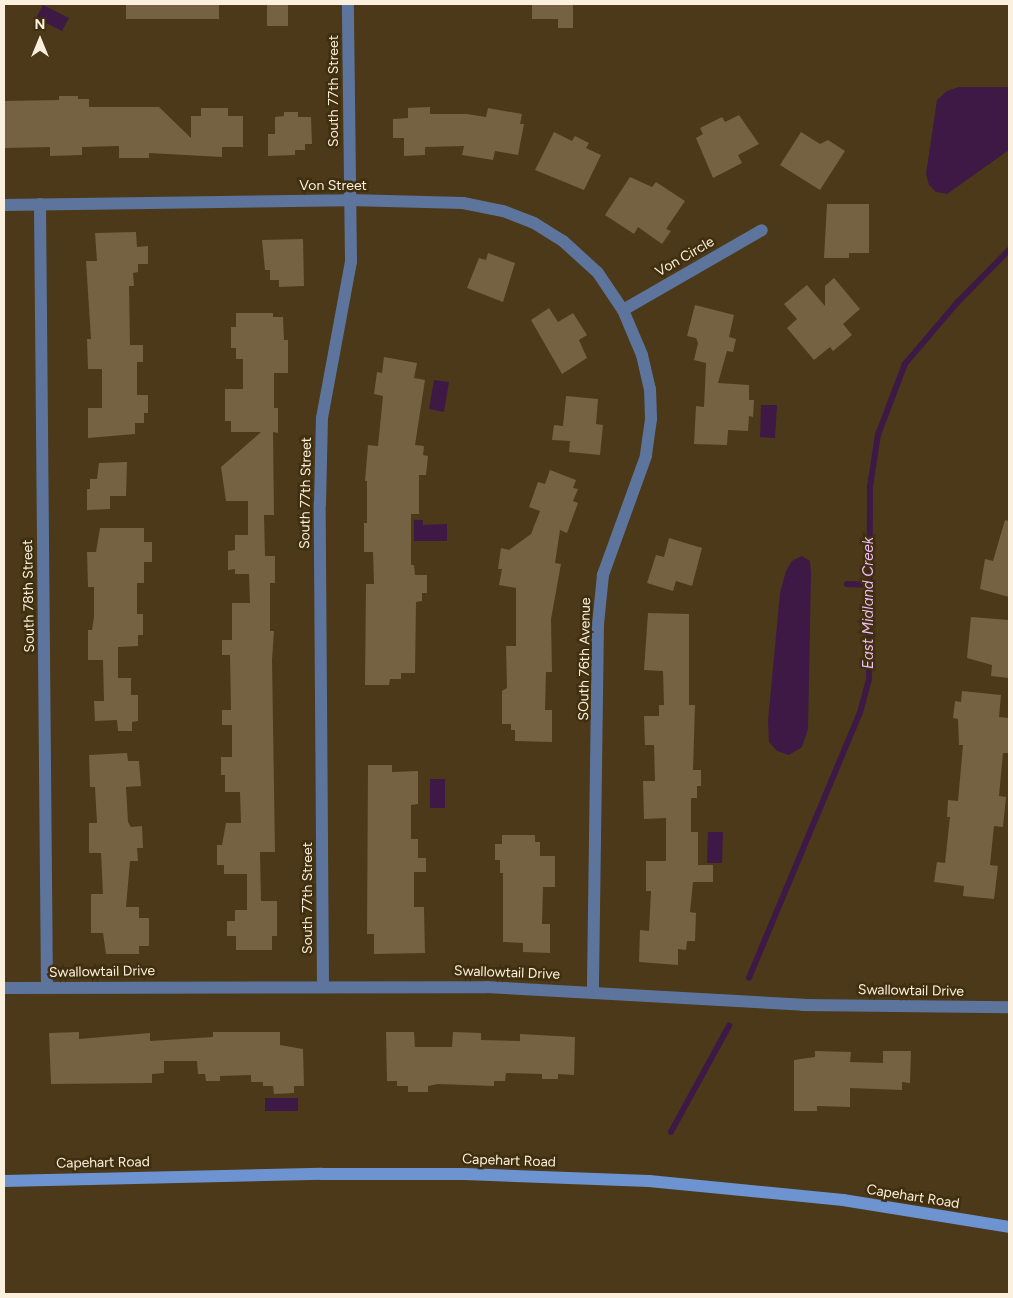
<!DOCTYPE html>
<html>
<head>
<meta charset="utf-8">
<style>
  body { margin:0 }
  #map { position:relative; width:1013px; height:1298px; overflow:hidden; background:#4b391a; font-family:Figtree,sans-serif }
  div>[style] { position:absolute }
  .water>* { inset:0; background:#3e1946 }
  .stream>* { height:5.5px; margin:-2.75px; padding:0 2.75px; transform-origin:2.75px; border-radius:2.75px; background:#3e1946 }
  .building>* { inset:0; background:#756242 }
  .street>* { height:12px; margin:-6px; padding:0 6px; transform-origin:6px; border-radius:6px; background:#5d759c }
  .secondary>* { height:12px; margin:-6px; padding:0 6px; transform-origin:6px; border-radius:6px; background:#6d93d1 }
  span { translate:-50% -50%; white-space:nowrap; text-align:center; line-height:1.15; -webkit-text-stroke:5px #402f0f; paint-order:stroke }
  .street-label { font-size:14px; color:#fbf0de }
  .water-label { font-size:15px; color:#eebef9; font-style:italic }
  .frame { position:absolute; inset:0; border:5px solid #fbf0de; pointer-events:none }
  .north { position:absolute; left:15px; top:15px; width:50px; height:50px; -webkit-text-stroke:4px #402f0f; paint-order:stroke; rotate:0deg; font-size:14px; font-weight:700; line-height:20px; text-align:center; color:#fbf0de }
  .north::after { content:''; display:block; margin:auto; width:18px; height:22px; background:#fbf0de; clip-path:polygon(50% 0,100% 100%,50% 72%,0 100%) }
</style>
</head>
<body>
<div id="map">
  <div class="water">
    <i style="clip-path:polygon(43px 5px,69px 18px,62px 31px,36px 18px)"></i>
    <i style="clip-path:polygon(959px 87px,1009px 87px,1009px 150px,947px 194px,936px 192px,929px 185px,926px 174px,937px 100px,947px 91px)"></i>
    <i style="clip-path:polygon(434px 380px,449px 382px,444px 412px,429px 409px)"></i>
    <i style="clip-path:polygon(761px 405px,777px 405px,775px 438px,760px 437px)"></i>
    <i style="clip-path:polygon(414px 520px,423px 520px,423px 525px,447px 524px,447px 541px,414px 541px)"></i>
    <i style="clip-path:polygon(802px 556px,810px 561px,811px 573px,808px 729px,802px 747px,789px 755px,777px 751px,769px 742px,768px 721px,780px 593px,786px 571px,792px 561px)"></i>
    <i style="clip-path:polygon(430px 779px,445px 779px,445px 808px,430px 808px)"></i>
    <i style="clip-path:polygon(708px 832px,723px 832px,722px 863px,707px 863px)"></i>
    <i style="clip-path:polygon(265px 1098px,298px 1098px,298px 1111px,265px 1111px)"></i>
  </div>
  <div class="stream">
    <i style="left:847px;top:584px;width:23px;rotate:2deg"></i>
    <i style="left:749px;top:978px;width:287px;rotate:-67.3deg"></i>
    <i style="left:860px;top:713px;width:35px;rotate:-75deg"></i>
    <i style="left:869px;top:679px;width:192px;rotate:-89.7deg"></i>
    <i style="left:870px;top:487px;width:53px;rotate:-81.3deg"></i>
    <i style="left:878px;top:435px;width:76px;rotate:-69.2deg"></i>
    <i style="left:905px;top:364px;width:80px;rotate:-49.6deg"></i>
    <i style="left:957px;top:303px;width:74px;rotate:-45.5deg"></i>
    <i style="left:671px;top:1132px;width:121px;rotate:-61.3deg"></i>
  </div>
  <div class="building">
    <i style="clip-path:polygon(126px 4px,219px 4px,219px 19px,126px 19px)"></i>
    <i style="clip-path:polygon(267px 4px,288px 4px,288px 26px,267px 26px)"></i>
    <i style="clip-path:polygon(532px 4px,573px 4px,573px 28px,558px 28px,558px 19px,532px 19px)"></i>
    <i style="clip-path:polygon(59px 96px,78px 96px,78px 99px,89px 99px,89px 107px,159px 107px,191px 138px,191px 116px,201px 116px,201px 108px,228px 108px,228px 116px,243px 116px,243px 147px,222px 147px,222px 157px,149px 153px,149px 158px,119px 158px,119px 146px,82px 147px,82px 155px,50px 156px,50px 147px,4px 148px,4px 101px,59px 100px)"></i>
    <i style="clip-path:polygon(430px 107px,430px 114px,467px 114px,486px 117px,488px 108px,522px 114px,520px 124px,524px 124px,518px 155px,495px 151px,493px 160px,462px 155px,464px 146px,425px 147px,425px 155px,404px 156px,404px 138px,393px 138px,393px 119px,408px 118px,408px 108px)"></i>
    <i style="clip-path:polygon(284px 112px,298px 112px,298px 117px,311px 117px,312px 144px,305px 144px,305px 150px,295px 150px,295px 155px,268px 156px,268px 134px,275px 134px,275px 117px,284px 116px)"></i>
    <i style="clip-path:polygon(739px 115px,759px 144px,738px 155px,742px 163px,713px 178px,696px 138px,703px 134px,700px 128px,722px 117px,725px 122px)"></i>
    <i style="clip-path:polygon(554px 132px,572px 141px,575px 136px,589px 143px,586px 148px,601px 155px,584px 190px,535px 170px)"></i>
    <i style="clip-path:polygon(801px 132px,820px 144px,828px 140px,845px 151px,820px 190px,780px 165px)"></i>
    <i style="clip-path:polygon(630px 177px,652px 187px,656px 182px,685px 201px,666px 229px,671px 231px,662px 244px,638px 227px,634px 234px,605px 215px)"></i>
    <i style="clip-path:polygon(827px 204px,869px 204px,869px 253px,849px 253px,849px 258px,824px 258px)"></i>
    <i style="clip-path:polygon(136px 232px,137px 247px,148px 246px,148px 264px,138px 264px,138px 272px,133px 273px,134px 286px,129px 286px,130px 345px,143px 345px,143px 362px,137px 362px,137px 395px,148px 395px,148px 413px,144px 413px,144px 423px,135px 423px,135px 434px,88px 438px,88px 408px,102px 408px,102px 369px,88px 369px,87px 339px,91px 339px,86px 261px,97px 261px,95px 233px)"></i>
    <i style="clip-path:polygon(303px 239px,304px 286px,279px 287px,279px 280px,270px 280px,270px 270px,265px 270px,262px 240px)"></i>
    <i style="clip-path:polygon(488px 253px,515px 263px,503px 302px,467px 288px,479px 258px,486px 260px)"></i>
    <i style="clip-path:polygon(834px 278px,860px 309px,843px 324px,852px 335px,833px 351px,830px 347px,814px 360px,787px 328px,797px 319px,784px 304px,807px 285px,825px 306px,825px 286px)"></i>
    <i style="clip-path:polygon(695px 305px,734px 315px,729px 337px,736px 339px,733px 352px,727px 351px,718px 383px,749px 385px,749px 400px,754px 400px,753px 417px,749px 416px,748px 431px,728px 430px,727px 445px,694px 444px,696px 406px,704px 407px,706px 363px,694px 360px,698px 343px,696px 338px,687px 336px)"></i>
    <i style="clip-path:polygon(549px 308px,558px 322px,573px 313px,587px 335px,579px 340px,587px 358px,562px 374px,531px 320px)"></i>
    <i style="clip-path:polygon(236px 313px,273px 313px,273px 317px,283px 317px,284px 340px,288px 340px,288px 373px,274px 373px,274px 408px,278px 408px,278px 433px,273px 432px,274px 515px,264px 515px,265px 556px,275px 556px,275px 583px,270px 583px,270px 631px,274px 631px,272px 660px,275px 852px,260px 852px,261px 901px,277px 901px,277px 936px,272px 936px,272px 950px,236px 950px,236px 936px,227px 936px,227px 921px,235px 921px,235px 910px,247px 910px,247px 874px,224px 874px,224px 865px,217px 865px,217px 845px,222px 845px,226px 823px,241px 823px,240px 792px,225px 792px,225px 775px,221px 775px,221px 757px,232px 757px,232px 725px,222px 725px,222px 710px,231px 710px,230px 655px,222px 655px,222px 640px,232px 640px,232px 603px,250px 603px,249px 574px,235px 574px,235px 569px,228px 570px,228px 551px,235px 550px,235px 535px,248px 535px,248px 501px,226px 501px,221px 467px,261px 432px,231px 432px,231px 421px,225px 421px,225px 389px,243px 389px,243px 359px,236px 359px,236px 348px,231px 348px,231px 327px,236px 327px)"></i>
    <i style="clip-path:polygon(384px 357px,417px 363px,414px 378px,425px 380px,415px 445px,424px 446px,423px 455px,428px 456px,426px 475px,419px 475px,419px 514px,411px 514px,411px 565px,414px 565px,415px 575px,427px 575px,427px 593px,422px 593px,422px 601px,416px 602px,415px 673px,401px 673px,401px 679px,390px 679px,389px 685px,365px 685px,366px 584px,374px 584px,373px 552px,364px 552px,364px 523px,367px 523px,367px 481px,365px 481px,368px 445px,378px 446px,383px 396px,374px 394px,377px 372px,382px 373px)"></i>
    <i style="clip-path:polygon(566px 396px,598px 399px,596px 424px,603px 425px,600px 455px,569px 452px,570px 441px,552px 440px,554px 425px,563px 426px)"></i>
    <i style="clip-path:polygon(127px 462px,126px 496px,110px 496px,110px 509px,87px 510px,87px 489px,90px 489px,90px 479px,97px 479px,99px 463px)"></i>
    <i style="clip-path:polygon(550px 470px,576px 480px,573px 488px,578px 489px,573px 501px,578px 503px,567px 533px,560px 530px,555px 563px,561px 564px,551px 619px,552px 672px,546px 672px,545px 710px,552px 710px,552px 742px,515px 741px,515px 730px,511px 730px,511px 724px,502px 724px,502px 691px,507px 688px,506px 646px,516px 646px,516px 588px,499px 585px,502px 569px,498px 569px,501px 548px,509px 550px,531px 534px,540px 511px,529px 507px,538px 482px,545px 484px)"></i>
    <i style="clip-path:polygon(1005px 520px,1009px 521px,1009px 597px,980px 589px,985px 559px,993px 561px)"></i>
    <i style="clip-path:polygon(100px 528px,144px 528px,144px 542px,152px 542px,152px 562px,144px 562px,144px 583px,137px 583px,137px 614px,143px 614px,143px 635px,138px 635px,138px 646px,118px 647px,118px 678px,131px 678px,131px 695px,138px 695px,138px 721px,132px 722px,132px 731px,118px 731px,117px 720px,95px 721px,94px 701px,104px 701px,103px 660px,88px 660px,88px 630px,92px 630px,94px 617px,94px 587px,88px 587px,87px 552px,96px 552px)"></i>
    <i style="clip-path:polygon(669px 538px,702px 548px,692px 586px,676px 581px,673px 591px,647px 583px,656px 555px,664px 557px)"></i>
    <i style="clip-path:polygon(648px 613px,689px 614px,689px 705px,695px 705px,693px 770px,701px 770px,701px 786px,697px 786px,697px 798px,691px 798px,691px 832px,698px 832px,698px 865px,713px 865px,713px 882px,693px 882px,690px 912px,696px 913px,695px 941px,687px 941px,686px 950px,678px 949px,678px 965px,639px 962px,640px 930px,649px 931px,651px 891px,646px 891px,646px 861px,666px 861px,666px 818px,644px 819px,643px 781px,655px 781px,654px 745px,645px 745px,644px 716px,659px 716px,659px 705px,664px 705px,663px 671px,644px 670px)"></i>
    <i style="clip-path:polygon(971px 617px,1009px 620px,1009px 678px,991px 676px,992px 665px,967px 658px)"></i>
    <i style="clip-path:polygon(962px 691px,1001px 695px,999px 717px,1009px 718px,1009px 753px,1003px 753px,999px 796px,1006px 797px,1003px 827px,994px 826px,990px 865px,998px 866px,994px 899px,963px 896px,964px 886px,934px 882px,937px 862px,945px 863px,950px 817px,947px 817px,948px 800px,958px 801px,963px 745px,959px 745px,958px 719px,953px 718px,955px 701px,961px 702px)"></i>
    <i style="clip-path:polygon(127px 753px,128px 761px,139px 761px,141px 786px,126px 787px,128px 822px,131px 827px,142px 826px,143px 848px,137px 848px,138px 861px,130px 861px,126px 907px,139px 907px,139px 918px,149px 918px,149px 946px,139px 946px,139px 954px,106px 954px,103px 933px,91px 933px,91px 894px,103px 894px,101px 853px,89px 853px,89px 823px,97px 823px,95px 787px,90px 787px,89px 755px)"></i>
    <i style="clip-path:polygon(368px 765px,392px 765px,392px 772px,418px 771px,418px 804px,411px 805px,411px 839px,418px 839px,418px 858px,426px 858px,426px 872px,414px 872px,414px 907px,424px 907px,425px 953px,374px 954px,374px 934px,367px 934px)"></i>
    <i style="clip-path:polygon(502px 835px,535px 835px,535px 842px,540px 842px,540px 856px,555px 856px,555px 887px,543px 887px,542px 924px,550px 924px,550px 953px,523px 952px,523px 943px,503px 942px,503px 873px,500px 873px,500px 860px,495px 860px,495px 844px,502px 844px)"></i>
    <i style="clip-path:polygon(79px 1032px,79px 1039px,150px 1033px,150px 1041px,213px 1037px,213px 1032px,280px 1032px,280px 1045px,303px 1049px,304px 1086px,294px 1086px,294px 1093px,274px 1094px,273px 1086px,263px 1086px,263px 1082px,251px 1082px,251px 1075px,220px 1076px,220px 1081px,206px 1081px,205px 1074px,198px 1074px,197px 1061px,164px 1061px,164px 1073px,152px 1074px,152px 1083px,51px 1084px,49px 1033px)"></i>
    <i style="clip-path:polygon(386px 1032px,414px 1032px,415px 1047px,452px 1047px,453px 1032px,481px 1033px,481px 1040px,520px 1041px,520px 1034px,575px 1037px,574px 1075px,558px 1074px,558px 1079px,542px 1079px,542px 1074px,506px 1073px,505px 1081px,494px 1081px,494px 1086px,438px 1084px,428px 1086px,428px 1092px,408px 1092px,408px 1086px,397px 1086px,397px 1081px,387px 1081px)"></i>
    <i style="clip-path:polygon(815px 1051px,851px 1052px,850px 1062px,883px 1063px,883px 1051px,911px 1051px,910px 1083px,902px 1082px,902px 1090px,850px 1088px,850px 1107px,817px 1106px,817px 1111px,794px 1111px,794px 1060px,815px 1057px)"></i>
  </div>
  <div class="street">
    <i style="left:40px;top:204px;width:783px;rotate:89.49deg"></i>
    <i style="left:4px;top:205px;width:345px;rotate:-0.8deg"></i>
    <i style="left:349px;top:200px;width:114px;rotate:1.5deg"></i>
    <i style="left:463px;top:203px;width:41px;rotate:11.3deg"></i>
    <i style="left:503px;top:211px;width:33px;rotate:21deg"></i>
    <i style="left:534px;top:223px;width:34px;rotate:32deg"></i>
    <i style="left:563px;top:241px;width:47px;rotate:42.4deg"></i>
    <i style="left:598px;top:273px;width:45px;rotate:56deg"></i>
    <i style="left:623px;top:310px;width:49px;rotate:67.1deg"></i>
    <i style="left:642px;top:355px;width:35px;rotate:77deg"></i>
    <i style="left:650px;top:389px;width:30px;rotate:88deg"></i>
    <i style="left:651px;top:419px;width:37px;rotate:98deg"></i>
    <i style="left:646px;top:456px;width:127px;rotate:109.9deg"></i>
    <i style="left:603px;top:575px;width:49px;rotate:95.8deg"></i>
    <i style="left:598px;top:624px;width:367px;rotate:90.8deg"></i>
    <i style="left:623px;top:310px;width:160px;rotate:-29.9deg"></i>
    <i style="left:323px;top:985px;width:481px;rotate:-90.4deg"></i>
    <i style="left:320px;top:504px;width:86px;rotate:-88.7deg"></i>
    <i style="left:322px;top:418px;width:159px;rotate:-79.5deg"></i>
    <i style="left:351px;top:262px;width:258px;rotate:-90.7deg"></i>
    <i style="left:4px;top:988px;width:482px;rotate:-0.1deg"></i>
    <i style="left:486px;top:987px;width:318px;rotate:3.2deg"></i>
    <i style="left:803px;top:1005px;width:206px;rotate:0.6deg"></i>
  </div>
  <div class="secondary">
    <i style="left:4px;top:1181px;width:318px;rotate:-1.3deg"></i>
    <i style="left:322px;top:1174px;width:143px"></i>
    <i style="left:465px;top:1174px;width:184px;rotate:2.2deg"></i>
    <i style="left:649px;top:1181px;width:195px;rotate:5.6deg"></i>
    <i style="left:843px;top:1200px;width:168px;rotate:9.2deg"></i>
  </div>
  <div class="street-label">
    <span style="left:334px;top:91px;rotate:-90deg">South 77th Street</span>
    <span style="left:333px;top:186px">Von Street</span>
    <span style="left:685px;top:257px;rotate:-30deg">Von Circle</span>
    <span style="left:306px;top:493px;rotate:-89deg">South 77th Street</span>
    <span style="left:29px;top:596px;rotate:-91deg">South 78th Street</span>
    <span style="left:585px;top:659px;rotate:-89deg">SOuth 76th Avenue</span>
    <span style="left:308px;top:898px;rotate:-90deg">South 77th Street</span>
    <span style="left:102px;top:972px;rotate:-1deg">Swallowtail Drive</span>
    <span style="left:507px;top:973px;rotate:2deg">Swallowtail Drive</span>
    <span style="left:911px;top:991px;rotate:1deg">Swallowtail Drive</span>
    <span style="left:509px;top:1161px;rotate:2deg">Capehart Road</span>
    <span style="left:103px;top:1163px;rotate:-1deg">Capehart Road</span>
    <span style="left:913px;top:1197px;rotate:9deg">Capehart Road</span>
  </div>
  <div class="water-label">
    <span style="left:869px;top:603px;rotate:-90deg">East Midland Creek</span>
  </div>
  <div class="frame"></div>
  <div class="north">N</div>
</div>
</body>
</html>
